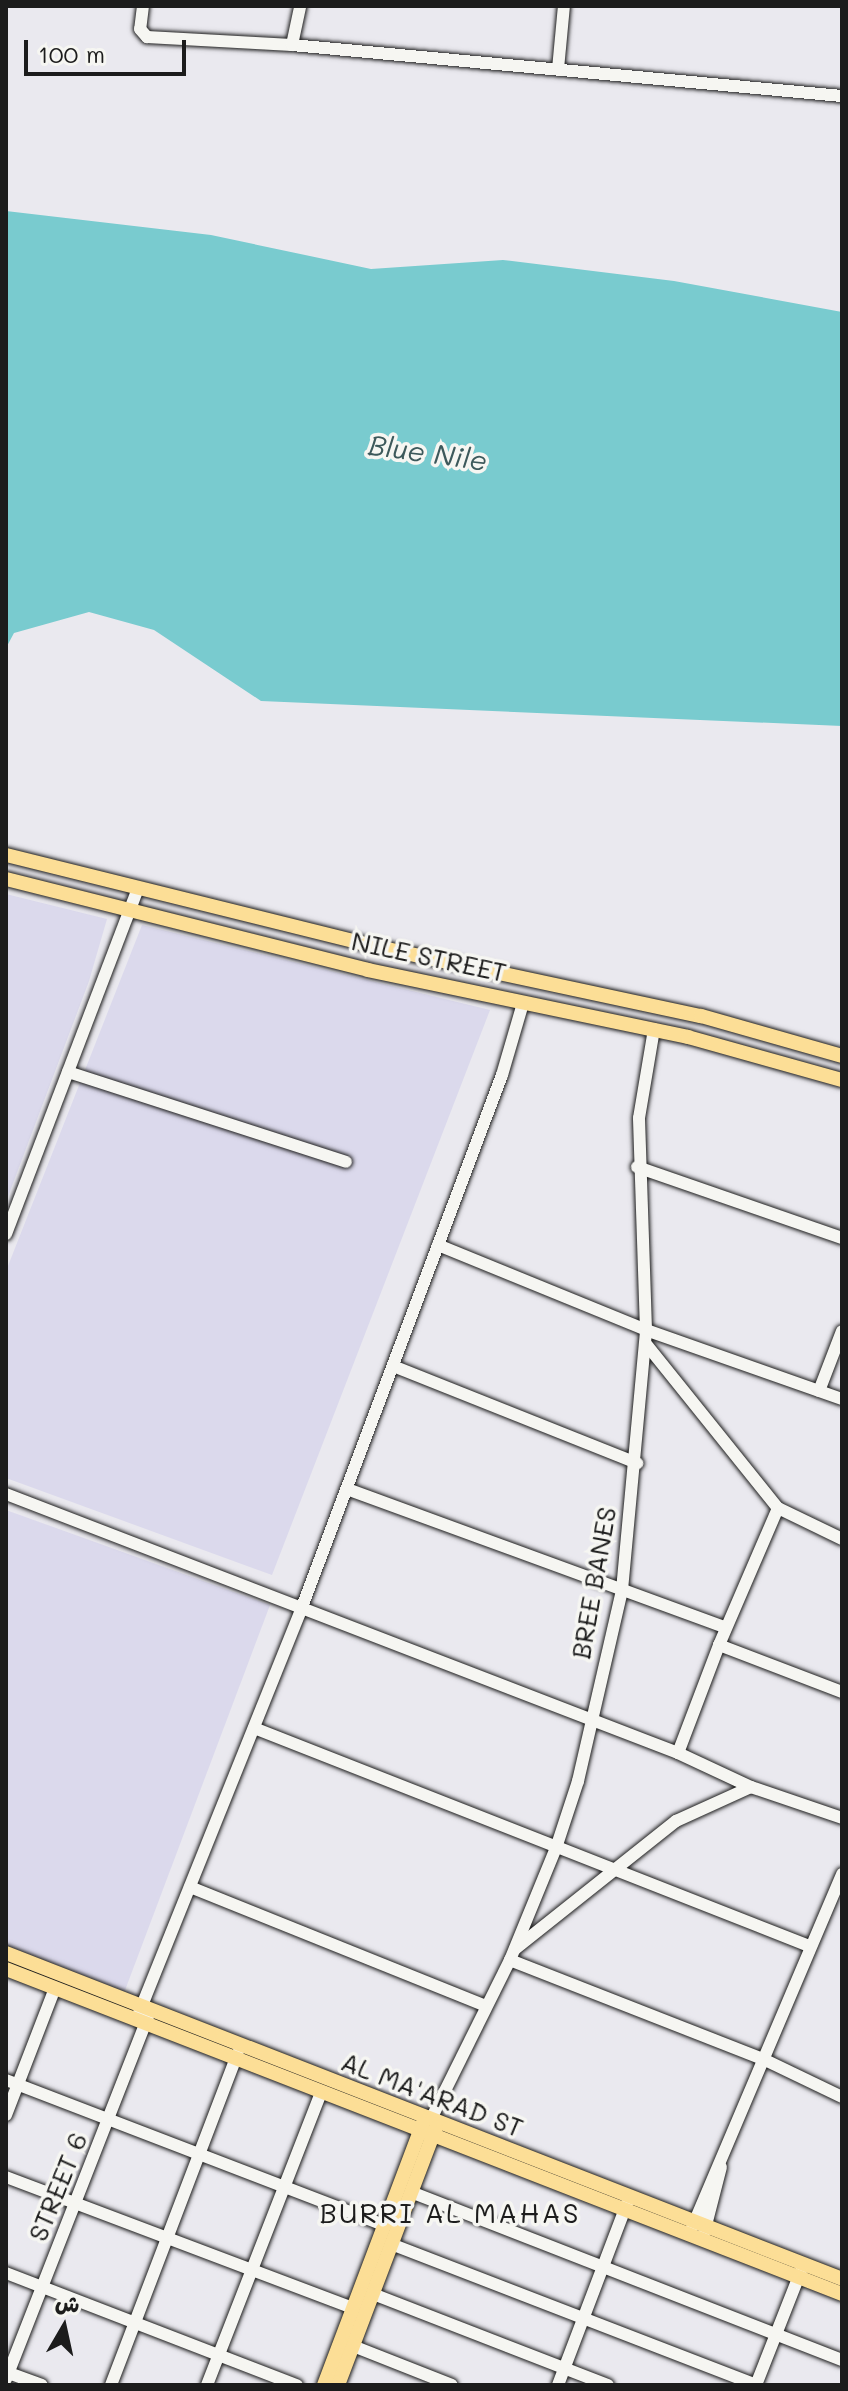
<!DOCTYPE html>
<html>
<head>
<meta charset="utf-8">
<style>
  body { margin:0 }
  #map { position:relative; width:848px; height:2391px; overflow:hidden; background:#eae9ef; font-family:Mali,"Playpen Sans Arabic",sans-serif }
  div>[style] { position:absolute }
  .built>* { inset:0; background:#dbd9ec }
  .water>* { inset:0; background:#79cbcf }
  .roads { filter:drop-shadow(0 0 2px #1c1c1c) drop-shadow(0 0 2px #1c1c1c) }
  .minor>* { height:12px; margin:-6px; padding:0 6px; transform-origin:6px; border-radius:6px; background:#f6f6f2 }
  .major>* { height:14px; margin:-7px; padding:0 7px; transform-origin:7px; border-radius:7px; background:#fcde96 }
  span { translate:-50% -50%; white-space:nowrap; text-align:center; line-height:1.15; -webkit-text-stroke:7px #f6f6f2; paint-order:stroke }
  .street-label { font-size:26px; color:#1c1c1c }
  .water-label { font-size:28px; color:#3d595b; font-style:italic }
  .neighbourhood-label { font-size:28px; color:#1c1c1c; letter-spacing:2px }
  .frame { position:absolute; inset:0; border:8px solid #1c1c1c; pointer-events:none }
  .north { position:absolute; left:24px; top:2287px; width:80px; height:80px; -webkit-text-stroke:6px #f6f6f2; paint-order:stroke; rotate:9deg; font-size:22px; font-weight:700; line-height:32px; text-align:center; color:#1c1c1c }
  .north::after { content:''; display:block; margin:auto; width:28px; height:36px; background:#1c1c1c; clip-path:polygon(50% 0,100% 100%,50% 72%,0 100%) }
  .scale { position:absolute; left:24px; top:40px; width:162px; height:36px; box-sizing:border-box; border:4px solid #1c1c1c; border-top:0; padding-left:10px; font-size:24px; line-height:28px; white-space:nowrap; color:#1c1c1c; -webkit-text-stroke:6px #f6f6f2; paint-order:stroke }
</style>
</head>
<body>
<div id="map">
  <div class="built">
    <i style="clip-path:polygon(6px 894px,107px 919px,89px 981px,6px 1202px)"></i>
    <i style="clip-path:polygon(142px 925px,490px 1010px,272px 1575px,6px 1478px,6px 1271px)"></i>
    <i style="clip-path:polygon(6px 1510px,270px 1605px,124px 1993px,6px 1947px)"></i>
  </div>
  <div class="water">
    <i style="clip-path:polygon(6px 211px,211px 235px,371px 269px,503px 260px,674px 281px,842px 312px,842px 726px,261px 701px,154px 630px,89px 612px,14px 633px,6px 648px)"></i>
  </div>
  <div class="roads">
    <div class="minor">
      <i style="left:143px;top:6px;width:23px;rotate:97deg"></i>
      <i style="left:140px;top:29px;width:11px;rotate:49deg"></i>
      <i style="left:147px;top:37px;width:145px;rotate:3.2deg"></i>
      <i style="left:292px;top:45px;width:552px;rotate:5.3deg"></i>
      <i style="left:292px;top:45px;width:40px;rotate:-78deg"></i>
      <i style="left:558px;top:69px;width:63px;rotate:-84.6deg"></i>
      <i style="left:68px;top:1072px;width:292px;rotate:17.9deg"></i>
      <i style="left:637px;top:1167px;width:217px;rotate:19.1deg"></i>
      <i style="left:6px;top:1234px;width:370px;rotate:-69.1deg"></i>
      <i style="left:438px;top:1245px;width:225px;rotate:22.2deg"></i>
      <i style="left:646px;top:1330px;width:208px;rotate:19.4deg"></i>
      <i style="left:646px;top:1344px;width:211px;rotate:51.2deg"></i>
      <i style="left:778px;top:1508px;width:149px;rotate:113.3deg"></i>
      <i style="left:393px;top:1366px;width:263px;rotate:21.7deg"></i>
      <i style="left:819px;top:1391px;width:64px;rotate:-69deg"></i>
      <i style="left:347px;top:1489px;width:402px;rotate:20.1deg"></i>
      <i style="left:6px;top:1494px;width:720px;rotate:21.08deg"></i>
      <i style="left:678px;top:1753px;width:81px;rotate:25deg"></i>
      <i style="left:751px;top:1787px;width:96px;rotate:18.8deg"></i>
      <i style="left:778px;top:1508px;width:71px;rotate:25.8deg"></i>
      <i style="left:254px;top:1728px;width:596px;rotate:21.44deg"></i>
      <i style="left:678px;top:1753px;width:116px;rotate:-69.2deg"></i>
      <i style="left:719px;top:1645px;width:132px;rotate:20.9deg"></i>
      <i style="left:190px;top:1887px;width:319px;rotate:21.9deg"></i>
      <i style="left:515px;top:1949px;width:206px;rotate:-38.5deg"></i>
      <i style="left:676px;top:1821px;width:82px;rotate:-24.4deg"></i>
      <i style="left:510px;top:1960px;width:274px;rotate:21.4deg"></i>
      <i style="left:765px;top:2060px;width:85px;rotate:25.7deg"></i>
      <i style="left:139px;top:2013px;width:437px;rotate:-68.1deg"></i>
      <i style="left:302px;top:1607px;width:568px;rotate:-69.4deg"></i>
      <i style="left:502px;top:1075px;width:75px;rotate:-73.7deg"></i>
      <i style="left:6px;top:2080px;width:405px;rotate:21deg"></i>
      <i style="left:6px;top:2115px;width:136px;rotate:-68.9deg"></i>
      <i style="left:424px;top:2119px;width:10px;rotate:-24deg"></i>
      <i style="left:433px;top:2115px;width:173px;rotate:-63.6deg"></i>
      <i style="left:510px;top:1960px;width:121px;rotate:-67.7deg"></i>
      <i style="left:556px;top:1848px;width:71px;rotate:-71.8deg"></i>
      <i style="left:578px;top:1781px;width:196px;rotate:-77deg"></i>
      <i style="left:622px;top:1590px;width:261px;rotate:-84.7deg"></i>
      <i style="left:646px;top:1330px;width:212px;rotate:-91.9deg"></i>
      <i style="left:639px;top:1118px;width:90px;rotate:-80.4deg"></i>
      <i style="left:6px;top:2177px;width:371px;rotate:20.7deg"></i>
      <i style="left:411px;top:2192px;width:463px;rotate:21.3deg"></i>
      <i style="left:691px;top:2230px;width:387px;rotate:-67deg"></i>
      <i style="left:704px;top:2233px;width:68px;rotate:-75.6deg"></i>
      <i style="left:391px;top:2244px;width:392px;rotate:21.1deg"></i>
      <i style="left:6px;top:2273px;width:312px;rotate:21.1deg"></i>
      <i style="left:373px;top:2294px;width:252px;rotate:21.2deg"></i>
      <i style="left:353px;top:2346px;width:106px;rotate:21.5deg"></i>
      <i style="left:6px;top:2372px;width:38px;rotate:20deg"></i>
      <i style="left:6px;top:2379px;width:389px;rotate:-68.6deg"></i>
      <i style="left:111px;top:2385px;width:355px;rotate:-69.1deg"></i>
      <i style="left:207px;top:2385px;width:314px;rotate:-68.7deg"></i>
      <i style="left:558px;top:2385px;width:197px;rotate:-69.2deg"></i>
      <i style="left:756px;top:2385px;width:123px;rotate:-68.5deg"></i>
    </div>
    <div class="major">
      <i style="left:6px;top:855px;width:383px;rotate:13.9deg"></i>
      <i style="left:378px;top:947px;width:330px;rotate:12.1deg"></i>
      <i style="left:701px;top:1016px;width:147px;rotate:15.8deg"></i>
      <i style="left:6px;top:879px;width:373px;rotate:14.1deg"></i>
      <i style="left:368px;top:970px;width:327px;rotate:11.8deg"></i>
      <i style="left:688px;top:1037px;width:160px;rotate:15.6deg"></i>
      <i style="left:6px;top:1953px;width:897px;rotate:21.3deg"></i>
      <i style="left:6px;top:1969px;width:897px;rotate:21.24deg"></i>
      <i style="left:324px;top:2385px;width:280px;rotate:-69.3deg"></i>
      <i style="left:338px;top:2385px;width:276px;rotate:-69.2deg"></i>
    </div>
  </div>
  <div class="street-label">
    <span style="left:429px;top:957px;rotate:12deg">NILE STREET</span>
    <span style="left:594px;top:1583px;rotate:-80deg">BREE BANES</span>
    <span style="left:432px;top:2095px;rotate:21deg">AL MA'ARAD ST</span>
    <span style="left:58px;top:2187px;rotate:-68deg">STREET 6</span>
  </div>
  <div class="water-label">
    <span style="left:428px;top:452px;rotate:8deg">Blue Nile</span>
  </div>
  <div class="neighbourhood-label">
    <span style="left:450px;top:2212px">BURRI AL MAHAS</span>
  </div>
  <div class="frame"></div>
  <div class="north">ش</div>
  <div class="scale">100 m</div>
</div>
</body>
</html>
